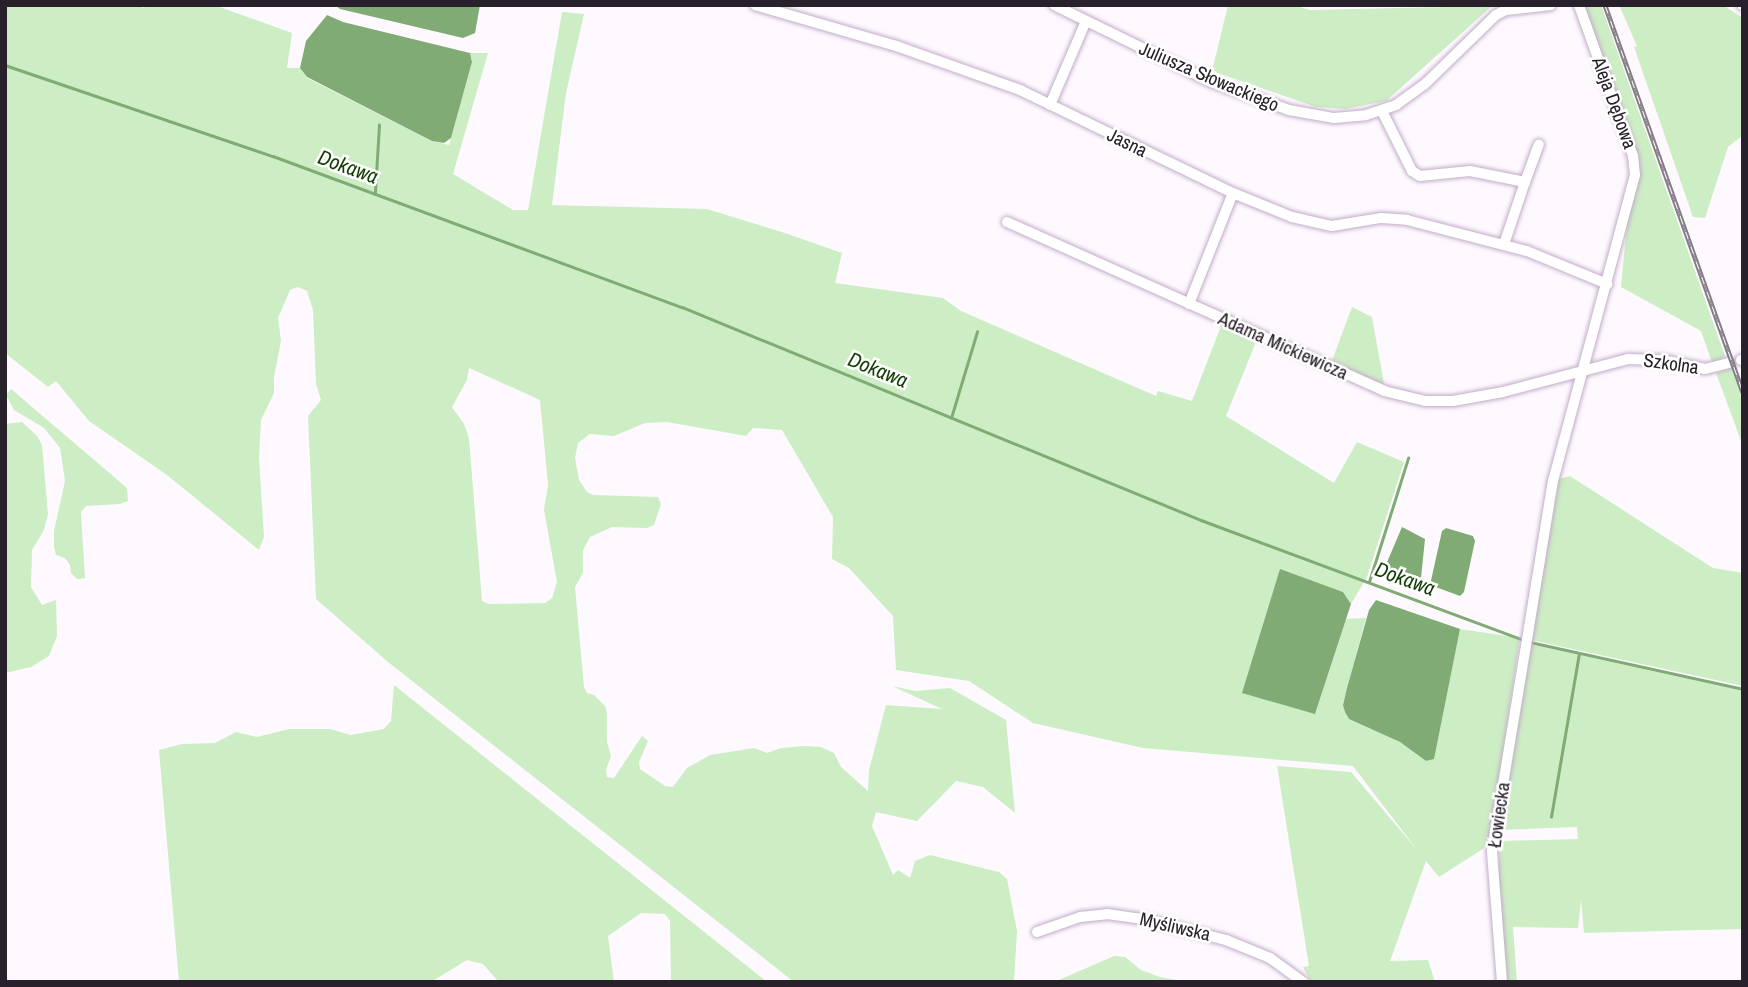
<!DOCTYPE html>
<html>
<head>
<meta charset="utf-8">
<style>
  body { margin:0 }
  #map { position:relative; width:1748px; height:987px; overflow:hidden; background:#fef9ff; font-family:"Archivo Narrow",sans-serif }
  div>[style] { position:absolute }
  .green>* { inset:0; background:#cdedc5 }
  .water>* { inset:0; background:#80ab75 }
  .stream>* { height:2.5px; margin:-1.25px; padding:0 1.25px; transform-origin:1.25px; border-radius:1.25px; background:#80ab75 }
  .roads { filter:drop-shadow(0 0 2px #c2acc7) drop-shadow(0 0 2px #c2acc7) }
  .minor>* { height:10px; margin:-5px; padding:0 5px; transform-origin:5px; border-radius:5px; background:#fff }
  .rail>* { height:5px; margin-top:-2.5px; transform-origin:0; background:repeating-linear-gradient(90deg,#fff 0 8px,#847d86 0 16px); box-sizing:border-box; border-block:2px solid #847d86 }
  span { translate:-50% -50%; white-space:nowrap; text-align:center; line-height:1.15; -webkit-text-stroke:5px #fff; paint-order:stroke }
  .street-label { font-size:19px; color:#28202a }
  .water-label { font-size:21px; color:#123d03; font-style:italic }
  .frame { position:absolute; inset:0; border:7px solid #28202a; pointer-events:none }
</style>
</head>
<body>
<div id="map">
  <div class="green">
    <i style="clip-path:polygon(evenodd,5px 5px,138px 5px,144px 8px,145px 5px,214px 5px,292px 33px,287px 68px,300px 68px,307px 78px,432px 141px,449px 145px,472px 62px,470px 53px,488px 53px,453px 174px,513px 210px,528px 210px,562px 12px,584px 14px,566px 93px,552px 205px,707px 209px,785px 233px,842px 253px,835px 283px,943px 298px,961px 311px,1156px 396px,1158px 391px,1192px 401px,1221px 326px,1258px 337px,1226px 416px,1334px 483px,1357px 442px,1404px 462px,1367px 577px,1351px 604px,1343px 592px,1280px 570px,1315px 714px,1346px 619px,1366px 618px,1343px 704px,1345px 712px,1349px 719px,1400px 742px,1426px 761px,1433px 759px,1460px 629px,1520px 638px,1489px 845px,1439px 877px,1426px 861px,1390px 961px,1428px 960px,1435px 982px,1311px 982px,1303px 967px,1309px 966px,1277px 766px,1351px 772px,1418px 851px,1353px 766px,1143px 748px,1033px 723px,969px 681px,896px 670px,893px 616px,849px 568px,832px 559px,833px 517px,782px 430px,753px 428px,746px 436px,667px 422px,645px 423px,614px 436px,590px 434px,578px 443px,575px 458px,579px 480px,587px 492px,593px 495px,658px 497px,661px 504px,654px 525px,647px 528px,612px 527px,590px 537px,583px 550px,583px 573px,575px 587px,584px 687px,587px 693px,594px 695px,605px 706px,607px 713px,607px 742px,611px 756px,606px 770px,607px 777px,614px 778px,642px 736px,648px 741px,639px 762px,640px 769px,665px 786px,673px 787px,687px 768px,710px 755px,754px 748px,767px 753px,781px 748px,805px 746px,821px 747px,834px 753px,841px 767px,868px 791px,869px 770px,886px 705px,942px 709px,892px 686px,915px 691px,950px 688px,1006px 720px,1015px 813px,983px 787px,956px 781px,917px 821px,876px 812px,872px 826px,893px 875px,898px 870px,910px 878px,915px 861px,930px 855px,999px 872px,1007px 879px,1017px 931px,1014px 982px,794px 982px,388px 662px,316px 599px,308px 416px,321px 400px,316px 384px,313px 310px,307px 291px,298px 287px,290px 290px,278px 318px,281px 341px,274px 377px,274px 393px,261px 420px,259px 458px,264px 537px,259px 550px,167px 475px,89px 421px,56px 381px,48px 387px,5px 353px,5px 5px,469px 368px,540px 400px,548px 485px,544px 510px,557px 582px,552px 598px,545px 603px,489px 604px,482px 601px,469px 438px,464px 424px,452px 407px,467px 380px,469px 368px)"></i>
    <i style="clip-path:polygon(1228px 5px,1293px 5px,1310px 10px,1492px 6px,1386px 101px,1345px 109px,1316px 107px,1212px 71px)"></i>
    <i style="clip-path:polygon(1583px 5px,1601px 5px,1725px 356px,1713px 365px,1701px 331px,1621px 287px,1627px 225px,1637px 173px)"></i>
    <i style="clip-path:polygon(1619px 5px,1723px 5px,1743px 18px,1743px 135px,1728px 147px,1705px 218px,1693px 217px,1634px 47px,1637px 46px)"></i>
    <i style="clip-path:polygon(1352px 307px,1372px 317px,1384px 384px,1330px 366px)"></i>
    <i style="clip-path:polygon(1731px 368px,1743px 400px,1743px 446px,1716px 373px)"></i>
    <i style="clip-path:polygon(11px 389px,127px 488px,128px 501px,120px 504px,86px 506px,81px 512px,85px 578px,77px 579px,71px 573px,70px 565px,65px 558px,56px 555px,54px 547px,54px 531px,65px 481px,60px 448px,44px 428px,14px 410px,6px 395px)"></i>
    <i style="clip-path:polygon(22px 422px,37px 436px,42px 445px,48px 514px,44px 530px,32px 550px,31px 587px,42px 605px,56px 600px,57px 636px,49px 656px,31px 667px,5px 673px,5px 424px)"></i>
    <i style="clip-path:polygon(1570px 476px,1713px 568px,1743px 573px,1743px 686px,1531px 640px,1559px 479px)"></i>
    <i style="clip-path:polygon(1529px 644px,1743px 691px,1743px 929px,1584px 933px,1581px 900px,1578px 928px,1513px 927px,1517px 982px,1504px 982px,1498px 874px,1500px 841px,1578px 839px,1577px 827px,1500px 830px)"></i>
    <i style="clip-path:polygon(394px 685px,767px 982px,671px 982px,670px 921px,665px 914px,641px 913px,608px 936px,614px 982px,499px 982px,483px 964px,467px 960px,431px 982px,179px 982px,159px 750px,182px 744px,215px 743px,236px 732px,257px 737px,289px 729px,330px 729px,351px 735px,384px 729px,391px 721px)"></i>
    <i style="clip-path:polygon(1114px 956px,1125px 957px,1141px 970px,1160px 977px,1188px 982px,1054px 982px)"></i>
  </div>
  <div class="water">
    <i style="clip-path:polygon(335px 5px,480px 5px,475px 33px,463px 38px,340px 9px)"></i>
    <i style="clip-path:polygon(327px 15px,343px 22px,470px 53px,472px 62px,451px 138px,444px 143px,432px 141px,307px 77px,300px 68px,306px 41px)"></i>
    <i style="clip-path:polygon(1402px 527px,1425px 539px,1421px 578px,1417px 582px,1390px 573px,1385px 567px)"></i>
    <i style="clip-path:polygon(1446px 528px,1473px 536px,1475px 541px,1464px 592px,1460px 596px,1430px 585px,1442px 531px)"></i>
    <i style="clip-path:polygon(1280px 569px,1343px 592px,1351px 604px,1315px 714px,1242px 693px)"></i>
    <i style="clip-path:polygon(1376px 600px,1460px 629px,1434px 759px,1426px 761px,1400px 742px,1349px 719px,1345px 712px,1343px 705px,1347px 688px,1369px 610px)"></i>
  </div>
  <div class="stream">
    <i style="left:5px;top:65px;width:283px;rotate:18.8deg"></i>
    <i style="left:273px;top:156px;width:436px;rotate:20.3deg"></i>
    <i style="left:682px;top:307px;width:561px;rotate:22.31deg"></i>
    <i style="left:1201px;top:520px;width:345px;rotate:20.4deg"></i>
    <i style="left:375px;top:192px;width:67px;rotate:-86.6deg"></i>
    <i style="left:951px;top:418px;width:90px;rotate:-73.2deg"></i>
    <i style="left:1369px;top:582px;width:130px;rotate:-72.5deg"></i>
    <i style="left:1530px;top:642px;width:218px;rotate:12.4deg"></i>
    <i style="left:1551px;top:817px;width:165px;rotate:-80.3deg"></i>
  </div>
  <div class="roads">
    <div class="minor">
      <i style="left:755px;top:5px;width:147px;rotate:16.2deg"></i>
      <i style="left:896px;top:46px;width:132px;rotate:19.5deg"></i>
      <i style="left:1020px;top:90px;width:237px;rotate:25.8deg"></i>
      <i style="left:1233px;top:193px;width:64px;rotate:22.1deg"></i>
      <i style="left:1292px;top:217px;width:41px;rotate:12.7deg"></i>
      <i style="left:1332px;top:226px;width:50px;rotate:-9.3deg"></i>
      <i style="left:1381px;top:218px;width:26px;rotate:4deg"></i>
      <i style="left:1407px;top:220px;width:124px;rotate:14.5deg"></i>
      <i style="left:1527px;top:251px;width:87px;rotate:22.4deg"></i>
      <i style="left:1054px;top:5px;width:173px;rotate:26.1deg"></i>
      <i style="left:1209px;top:81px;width:85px;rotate:19.9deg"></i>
      <i style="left:1289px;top:110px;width:46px;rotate:10.1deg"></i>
      <i style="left:1334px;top:118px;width:32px;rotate:-5deg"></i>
      <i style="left:1366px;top:115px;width:32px;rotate:-18deg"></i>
      <i style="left:1396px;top:105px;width:34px;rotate:-36deg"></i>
      <i style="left:1424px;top:85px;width:100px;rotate:-44.2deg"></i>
      <i style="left:1496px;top:15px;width:11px;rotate:-27deg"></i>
      <i style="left:1506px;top:10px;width:45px;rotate:-6.3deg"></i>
      <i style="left:1742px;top:5px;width:1px"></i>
      <i style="left:1050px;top:105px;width:91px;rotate:-66.8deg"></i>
      <i style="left:1382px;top:111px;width:67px;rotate:63.4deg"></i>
      <i style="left:1412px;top:171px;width:9px;rotate:32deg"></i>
      <i style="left:1420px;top:176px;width:50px;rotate:-5.7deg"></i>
      <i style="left:1470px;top:171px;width:56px;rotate:11.3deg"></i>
      <i style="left:1525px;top:182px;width:65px;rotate:108.7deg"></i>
      <i style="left:1525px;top:182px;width:40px;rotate:-69.8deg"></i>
      <i style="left:1007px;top:222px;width:413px;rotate:24.1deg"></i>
      <i style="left:1384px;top:391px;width:42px;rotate:13.7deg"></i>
      <i style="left:1425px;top:401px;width:28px"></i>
      <i style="left:1453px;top:401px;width:51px;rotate:-10.2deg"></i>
      <i style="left:1503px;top:392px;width:129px;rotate:-14.8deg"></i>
      <i style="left:1628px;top:359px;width:34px;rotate:2deg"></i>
      <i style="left:1662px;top:360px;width:44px;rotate:11.8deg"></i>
      <i style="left:1705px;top:369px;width:25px;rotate:-14deg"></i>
      <i style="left:1189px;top:304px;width:119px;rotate:-68.4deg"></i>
      <i style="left:1741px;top:360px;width:2px"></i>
      <i style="left:1037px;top:932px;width:46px;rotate:-19.2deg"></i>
      <i style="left:1080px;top:917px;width:27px;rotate:-6deg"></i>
      <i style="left:1107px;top:914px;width:37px;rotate:8deg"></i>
      <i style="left:1144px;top:919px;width:85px;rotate:14.4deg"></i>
      <i style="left:1226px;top:940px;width:48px;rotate:22.2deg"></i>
      <i style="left:1270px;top:958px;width:41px;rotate:36deg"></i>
      <i style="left:1502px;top:982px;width:131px;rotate:-94.4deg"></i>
      <i style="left:1492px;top:851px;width:227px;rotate:-80.6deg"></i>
      <i style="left:1529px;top:627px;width:148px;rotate:-80.7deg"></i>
      <i style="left:1553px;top:481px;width:317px;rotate:-75deg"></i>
      <i style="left:1635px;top:175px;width:19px;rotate:-96deg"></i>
      <i style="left:1633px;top:156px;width:160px;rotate:-109.7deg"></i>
    </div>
  </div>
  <div class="rail">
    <i style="left:1605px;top:5px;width:411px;rotate:70.4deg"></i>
  </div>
  <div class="street-label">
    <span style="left:1209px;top:77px;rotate:23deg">Juliusza Słowackiego</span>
    <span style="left:1614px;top:103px;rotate:70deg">Aleja Dębowa</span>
    <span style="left:1127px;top:143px;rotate:26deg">Jasna</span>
    <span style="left:1283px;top:346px;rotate:24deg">Adama Mickiewicza</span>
    <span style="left:1671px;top:364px;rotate:8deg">Szkolna</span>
    <span style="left:1499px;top:815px;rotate:-82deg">Łowiecka</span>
    <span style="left:1175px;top:927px;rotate:13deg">Myśliwska</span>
  </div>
  <div class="water-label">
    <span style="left:348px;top:167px;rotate:20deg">Dokawa</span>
    <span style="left:878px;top:370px;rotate:22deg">Dokawa</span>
    <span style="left:1405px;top:579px;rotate:20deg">Dokawa</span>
  </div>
  <div class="frame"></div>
</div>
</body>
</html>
